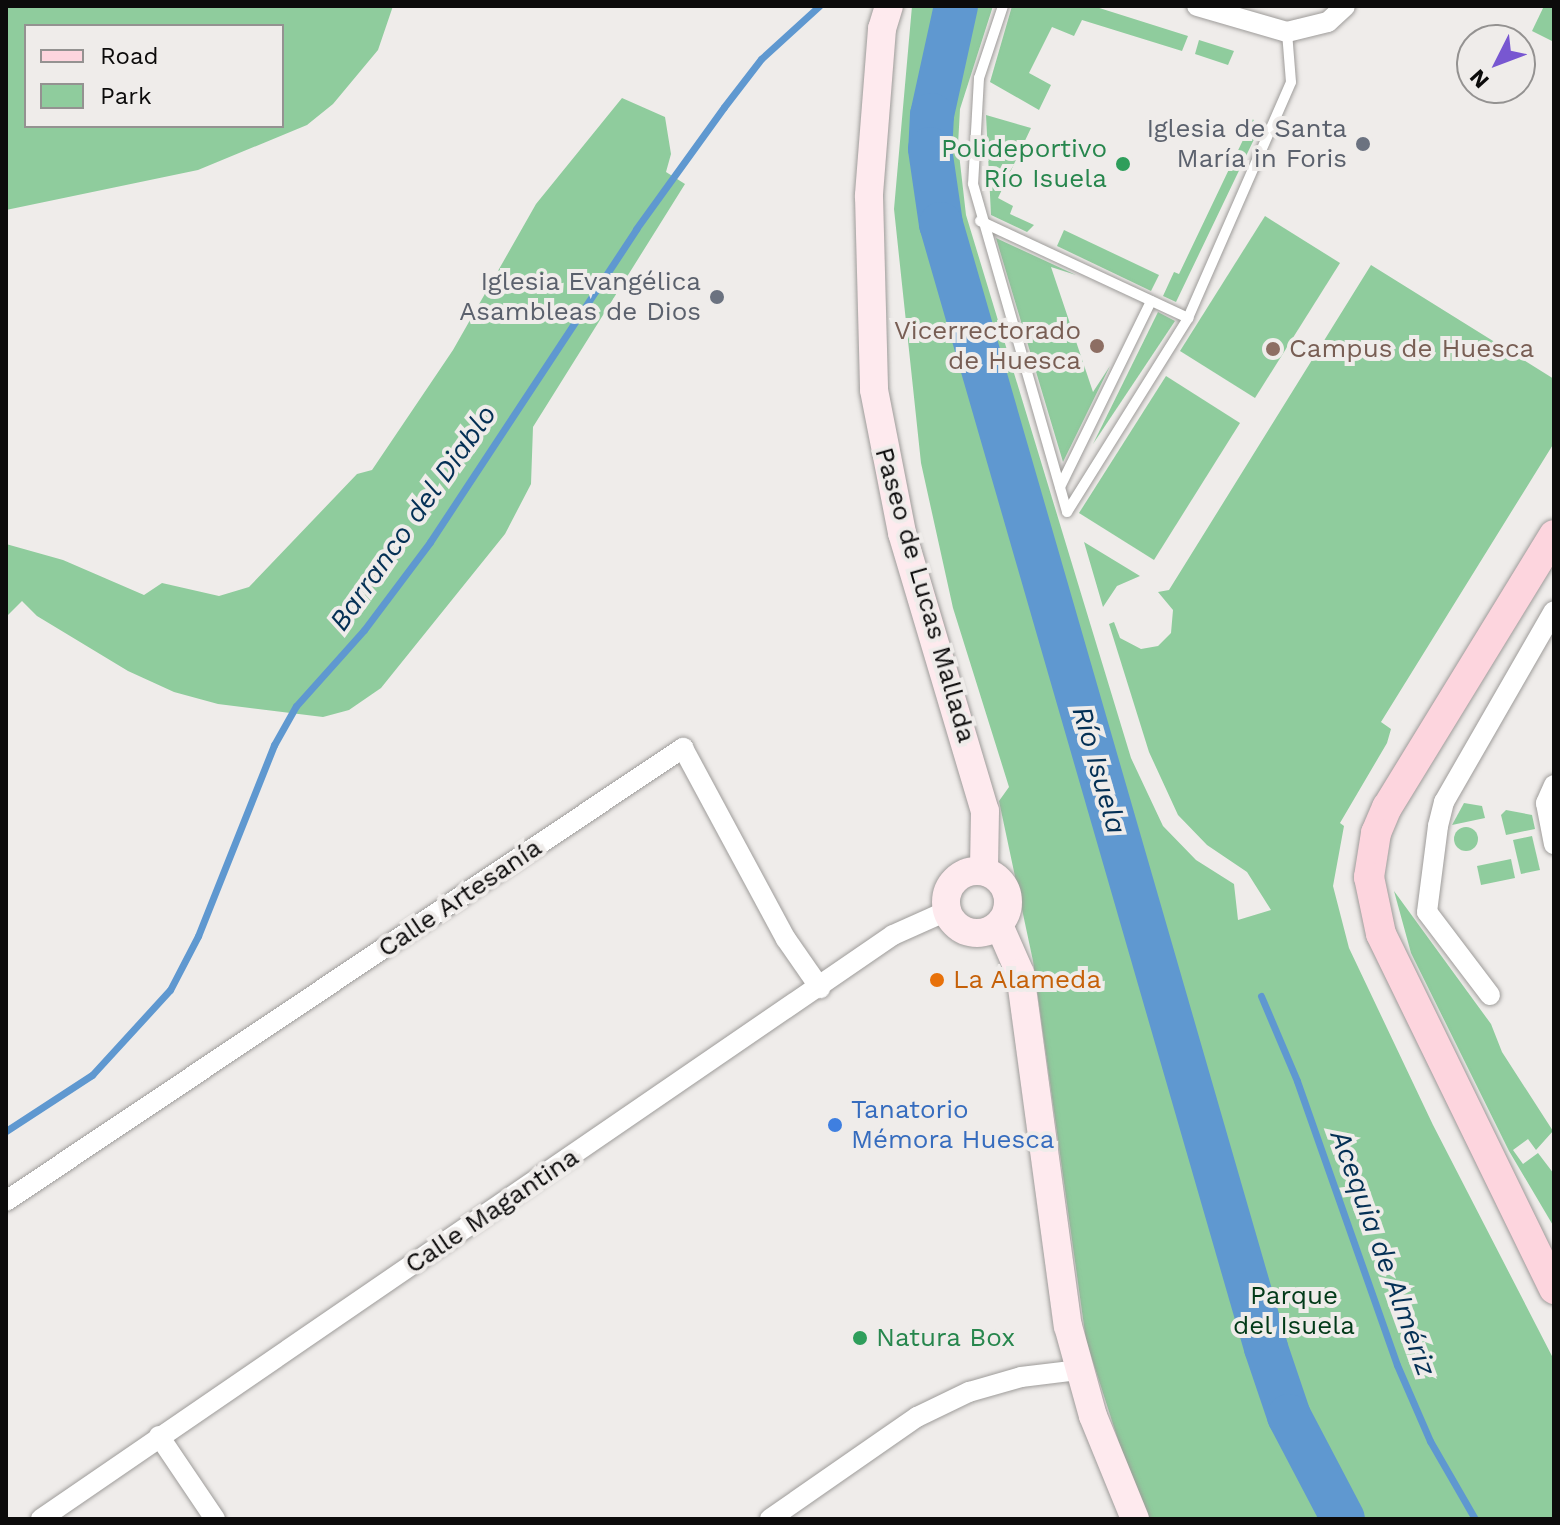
<!DOCTYPE html>
<html>
<head>
<meta charset="utf-8">
<style>
  body { margin:0 }
  #map { position:relative; width:1560px; height:1525px; overflow:hidden; background:#efecea; font-family:"Work Sans",sans-serif }
  div>[style] { position:absolute }
  .green>* { inset:0; background:#8fcc9d }
  .round { border-radius:50% }
  .stream>* { height:7px; margin:-3.5px; padding:0 3.5px; transform-origin:3.5px; border-radius:3.5px; background:#5f98d0 }
  .river>* { height:44px; margin:-22px; padding:0 22px; transform-origin:22px; border-radius:22px; background:#5f98d0 }
  .roads { filter:drop-shadow(0 0 2px #9e9c9a) drop-shadow(0 0 2px #9e9c9a) }
  .lane>* { height:10px; margin:-5px; padding:0 5px; transform-origin:5px; border-radius:5px; background:#fff }
  .street>* { height:20px; margin:-10px; padding:0 10px; transform-origin:10px; border-radius:10px; background:#fff }
  .secondary>* { height:28px; margin:-14px; padding:0 14px; transform-origin:14px; border-radius:14px; background:#feeaee }
  .secondary>.ring { margin:-14px; padding:0; box-sizing:content-box; background:none; border:28px solid #feeaee; border-radius:50% }
  .primary>* { height:30px; margin:-15px; padding:0 15px; transform-origin:15px; border-radius:15px; background:#fdd5de }
  .dots>* { width:22px; height:22px; translate:-50% -50%; box-sizing:border-box; border:4px solid #efecea; border-radius:50% }
  span { translate:-50% -50%; white-space:nowrap; text-align:center; line-height:1.15; -webkit-text-stroke:8px #efecea; paint-order:stroke }
  .worship-label { font-size:26px; color:#5b616d }
  .right { translate:-100% -50%; text-align:right }
  .leisure-label { font-size:26px; color:#27864d }
  .left { translate:0 -50%; text-align:left }
  .education-label { font-size:26px; color:#785e54 }
  .street-label { font-size:26px; color:#0c0b0b }
  .food-label { font-size:26px; color:#c56008 }
  .shop-label { font-size:26px; color:#366cbe }
  .park-label { font-size:26px; color:#023a19 }
  .water-label { font-size:28px; color:#043055; font-style:italic }
  .frame { position:absolute; inset:0; border:8px solid #0c0b0b; pointer-events:none }
  .legend { position:absolute; left:24px; top:24px; width:260px; height:104px; box-sizing:border-box; background:#efecea; border:2px solid #949291; margin:0; padding:10px 14px; list-style:none; font-size:24px; color:#0c0b0b }
  .legend li { display:flex; align-items:center; gap:16px; height:40px }
  .legend b { width:40px; border:2px solid #949291 }
  .north { position:absolute; left:1456px; top:24px; width:80px; height:80px; box-sizing:border-box; background:#efecea; border:2px solid #949291; border-radius:50%; rotate:228deg; font-size:22px; font-weight:700; line-height:32px; text-align:center; color:#0c0b0b }
  .north::after { content:''; display:block; margin:auto; width:28px; height:36px; background:#7857d1; clip-path:polygon(50% 0,100% 100%,50% 72%,0 100%) }
</style>
</head>
<body>
<div id="map">
  <div class="green">
    <i style="clip-path:polygon(evenodd,6px 6px,393px 6px,378px 50px,333px 104px,307px 125px,198px 170px,6px 210px,6px 6px,26px 26px,282px 26px,282px 126px,26px 126px,26px 26px)"></i>
    <i style="clip-path:polygon(912px 6px,941px 6px,919px 80px,916px 113px,914px 149px,926px 228px,1132px 943px,1161px 936px,947px 184px,943px 146px,947px 103px,953px 63px,974px 6px,993px 6px,960px 109px,958px 145px,966px 215px,1131px 758px,1163px 826px,1196px 860px,1234px 884px,1238px 920px,1271px 910px,1247px 872px,1207px 845px,1178px 815px,1149px 752px,1109px 624px,1114px 622px,1120px 638px,1141px 649px,1158px 646px,1171px 633px,1173px 610px,1158px 592px,1169px 590px,1371px 265px,1554px 379px,1554px 443px,1381px 722px,1391px 729px,1387px 743px,1340px 823px,1344px 826px,1333px 886px,1349px 948px,1433px 1125px,1554px 1360px,1554px 1519px,1150px 1519px,1130px 1477px,1086px 1340px,1033px 961px,999px 801px,1009px 787px,953px 608px,921px 463px,894px 209px)"></i>
    <i style="clip-path:polygon(1012px 6px,1093px 6px,1188px 36px,1182px 51px,1082px 20px,1074px 36px,1052px 27px,1029px 73px,1051px 85px,1039px 110px,990px 82px)"></i>
    <i style="clip-path:polygon(1544px 6px,1554px 6px,1554px 42px,1532px 31px)"></i>
    <i style="clip-path:polygon(1199px 40px,1234px 51px,1228px 65px,1195px 54px)"></i>
    <i style="clip-path:polygon(622px 98px,665px 117px,671px 154px,666px 172px,685px 184px,533px 427px,531px 484px,505px 534px,381px 688px,349px 710px,323px 717px,218px 704px,174px 692px,128px 671px,37px 616px,22px 601px,6px 617px,6px 544px,63px 560px,144px 595px,162px 583px,219px 596px,249px 587px,357px 474px,372px 470px,453px 350px,536px 204px)"></i>
    <i style="clip-path:polygon(986px 115px,1031px 128px,998px 198px,1013px 206px,1010px 214px,1034px 225px,1027px 232px,991px 215px)"></i>
    <i style="clip-path:polygon(1253px 119px,1258px 131px,1176px 302px,1163px 296px,1174px 272px,1179px 274px)"></i>
    <i style="clip-path:polygon(1265px 216px,1340px 263px,1255px 398px,1180px 351px)"></i>
    <i style="clip-path:polygon(1064px 230px,1159px 275px,1151px 291px,1057px 246px)"></i>
    <i style="clip-path:polygon(996px 238px,1076px 275px,1051px 267px,1093px 392px,1110px 366px,1063px 462px)"></i>
    <i style="clip-path:polygon(1158px 312px,1175px 321px,1093px 444px)"></i>
    <i style="clip-path:polygon(1166px 376px,1240px 423px,1154px 560px,1079px 513px)"></i>
    <i style="clip-path:polygon(1084px 542px,1140px 576px,1117px 586px,1103px 607px)"></i>
    <i style="clip-path:polygon(1464px 803px,1482px 806px,1485px 818px,1452px 825px)"></i>
    <i style="clip-path:polygon(1506px 810px,1532px 815px,1535px 829px,1506px 835px,1501px 815px)"></i>
    <i class="round" style="left:1454px;top:827px;width:24px;height:24px"></i>
    <i style="clip-path:polygon(1532px 836px,1540px 870px,1521px 874px,1513px 840px)"></i>
    <i style="clip-path:polygon(1511px 859px,1515px 878px,1481px 885px,1477px 866px)"></i>
    <i style="clip-path:polygon(1394px 891px,1491px 1024px,1502px 1052px,1553px 1131px,1536px 1150px,1528px 1139px,1513px 1150px,1523px 1164px,1538px 1153px,1554px 1174px,1554px 1227px,1509px 1151px,1411px 953px)"></i>
  </div>
  <div class="stream">
    <i style="left:1261px;top:996px;width:92px;rotate:67deg"></i>
    <i style="left:1297px;top:1081px;width:301px;rotate:70.6deg"></i>
    <i style="left:1397px;top:1365px;width:83px;rotate:66.5deg"></i>
    <i style="left:1430px;top:1441px;width:90px;rotate:60deg"></i>
    <i style="left:6px;top:1131px;width:103px;rotate:-33.1deg"></i>
    <i style="left:92px;top:1075px;width:115px;rotate:-47.5deg"></i>
    <i style="left:170px;top:990px;width:61px;rotate:-62.6deg"></i>
    <i style="left:198px;top:936px;width:206px;rotate:-68.3deg"></i>
    <i style="left:274px;top:745px;width:45px;rotate:-60.6deg"></i>
    <i style="left:296px;top:706px;width:102px;rotate:-48.2deg"></i>
    <i style="left:364px;top:630px;width:110px;rotate:-53.1deg"></i>
    <i style="left:430px;top:542px;width:375px;rotate:-56.6deg"></i>
    <i style="left:636px;top:229px;width:150px;rotate:-54.2deg"></i>
    <i style="left:724px;top:107px;width:61px;rotate:-52.4deg"></i>
    <i style="left:761px;top:59px;width:79px;rotate:-42.4deg"></i>
  </div>
  <div class="river">
    <i style="left:956px;top:6px;width:112px;rotate:102.4deg"></i>
    <i style="left:932px;top:115px;width:34px;rotate:93deg"></i>
    <i style="left:930px;top:149px;width:76px;rotate:81.7deg"></i>
    <i style="left:941px;top:224px;width:1170px;rotate:73.87deg"></i>
    <i style="left:1266px;top:1348px;width:72px;rotate:71.3deg"></i>
    <i style="left:1289px;top:1416px;width:116px;rotate:62.3deg"></i>
  </div>
  <div class="roads">
    <div class="lane">
      <i style="left:1003px;top:6px;width:76px;rotate:108.4deg"></i>
      <i style="left:979px;top:78px;width:106px;rotate:93.2deg"></i>
      <i style="left:973px;top:184px;width:341px;rotate:74deg"></i>
      <i style="left:980px;top:221px;width:230px;rotate:25deg"></i>
      <i style="left:1060px;top:487px;width:207px;rotate:-63.9deg"></i>
      <i style="left:1067px;top:512px;width:229px;rotate:-58deg"></i>
      <i style="left:1188px;top:318px;width:257px;rotate:-66.4deg"></i>
      <i style="left:1291px;top:82px;width:50px;rotate:-94.6deg"></i>
    </div>
    <div class="street">
      <i style="left:1197px;top:6px;width:94px;rotate:16.1deg"></i>
      <i style="left:1287px;top:32px;width:42px;rotate:-13.7deg"></i>
      <i style="left:1328px;top:22px;width:23px;rotate:-43deg"></i>
      <i style="left:1554px;top:785px;width:20px;rotate:114deg"></i>
      <i style="left:1546px;top:803px;width:42px;rotate:79deg"></i>
      <i style="left:1490px;top:995px;width:104px;rotate:-127.2deg"></i>
      <i style="left:1427px;top:912px;width:87px;rotate:-82.7deg"></i>
      <i style="left:1438px;top:826px;width:25px;rotate:-76deg"></i>
      <i style="left:1444px;top:802px;width:220px;rotate:-60.1deg"></i>
      <i style="left:6px;top:1201px;width:815px;rotate:-33.79deg"></i>
      <i style="left:683px;top:748px;width:217px;rotate:61.7deg"></i>
      <i style="left:786px;top:939px;width:60px;rotate:55.2deg"></i>
      <i style="left:159px;top:1436px;width:100px;rotate:56deg"></i>
      <i style="left:41px;top:1519px;width:1033px;rotate:-34.43deg"></i>
      <i style="left:893px;top:935px;width:59px;rotate:-24deg"></i>
      <i style="left:770px;top:1519px;width:179px;rotate:-34.8deg"></i>
      <i style="left:917px;top:1417px;width:58px;rotate:-25.7deg"></i>
      <i style="left:969px;top:1392px;width:54px;rotate:-16.1deg"></i>
      <i style="left:1021px;top:1377px;width:57px;rotate:-7deg"></i>
    </div>
    <div class="secondary">
      <i style="left:889px;top:6px;width:24px;rotate:107deg"></i>
      <i style="left:882px;top:29px;width:168px;rotate:94.5deg"></i>
      <i style="left:869px;top:196px;width:194px;rotate:88.5deg"></i>
      <i style="left:874px;top:390px;width:146px;rotate:78.9deg"></i>
      <i style="left:902px;top:533px;width:290px;rotate:73.4deg"></i>
      <i style="left:985px;top:811px;width:60px;rotate:91deg"></i>
      <i class="ring" style="left:946px;top:871px;width:34px;height:34px"></i>
      <i style="left:999px;top:925px;width:52px;rotate:66.4deg"></i>
      <i style="left:1020px;top:973px;width:356px;rotate:82.3deg"></i>
      <i style="left:1068px;top:1326px;width:93px;rotate:74.5deg"></i>
      <i style="left:1093px;top:1416px;width:111px;rotate:67.8deg"></i>
    </div>
    <div class="primary">
      <i style="left:1554px;top:535px;width:319px;rotate:121.5deg"></i>
      <i style="left:1387px;top:807px;width:28px;rotate:113deg"></i>
      <i style="left:1376px;top:833px;width:45px;rotate:99deg"></i>
      <i style="left:1369px;top:877px;width:58px;rotate:78.1deg"></i>
      <i style="left:1381px;top:934px;width:395px;rotate:64deg"></i>
    </div>
  </div>
  <div class="dots">
    <i style="left:1363px;top:144px;background:#6b7280"></i>
    <i style="left:1123px;top:164px;background:#2e9e5b"></i>
    <i style="left:717px;top:297px;background:#6b7280"></i>
    <i style="left:1097px;top:346px;background:#8d6e63"></i>
    <i style="left:1273px;top:349px;background:#8d6e63"></i>
    <i style="left:937px;top:980px;background:#e8710a"></i>
    <i style="left:835px;top:1125px;background:#3f7fe0"></i>
    <i style="left:860px;top:1338px;background:#2e9e5b"></i>
  </div>
  <div class="worship-label">
    <span class="right" style="left:1347px;top:144px">Iglesia de Santa<br>María in Foris</span>
    <span class="right" style="left:701px;top:297px">Iglesia Evangélica<br>Asambleas de Dios</span>
  </div>
  <div class="leisure-label">
    <span class="right" style="left:1107px;top:164px">Polideportivo<br>Río Isuela</span>
    <span class="left" style="left:876px;top:1338px">Natura Box</span>
  </div>
  <div class="education-label">
    <span class="right" style="left:1081px;top:346px">Vicerrectorado<br>de Huesca</span>
    <span class="left" style="left:1289px;top:349px">Campus de Huesca</span>
  </div>
  <div class="street-label">
    <span style="left:925px;top:595px;rotate:74deg">Paseo de Lucas Mallada</span>
    <span style="left:460px;top:898px;rotate:-34deg">Calle Artesanía</span>
    <span style="left:492px;top:1211px;rotate:-34deg">Calle Magantina</span>
  </div>
  <div class="food-label">
    <span class="left" style="left:953px;top:980px">La Alameda</span>
  </div>
  <div class="shop-label">
    <span class="left" style="left:851px;top:1125px">Tanatorio<br>Mémora Huesca</span>
  </div>
  <div class="park-label">
    <span style="left:1294px;top:1311px">Parque<br>del Isuela</span>
  </div>
  <div class="water-label">
    <span style="left:413px;top:518px;rotate:-55deg">Barranco del Diablo</span>
    <span style="left:1099px;top:770px;rotate:74deg">Río Isuela</span>
    <span style="left:1383px;top:1253px;rotate:70deg">Acequia de Almériz</span>
  </div>
  <div class="frame"></div>
  <ul class="legend">
  <li><b style="height:10px;background:#fdd5de"></b>Road</li>
  <li><b style="height:22px;background:#8fcc9d"></b>Park</li>
  </ul>
  <div class="north">N</div>
</div>
</body>
</html>
